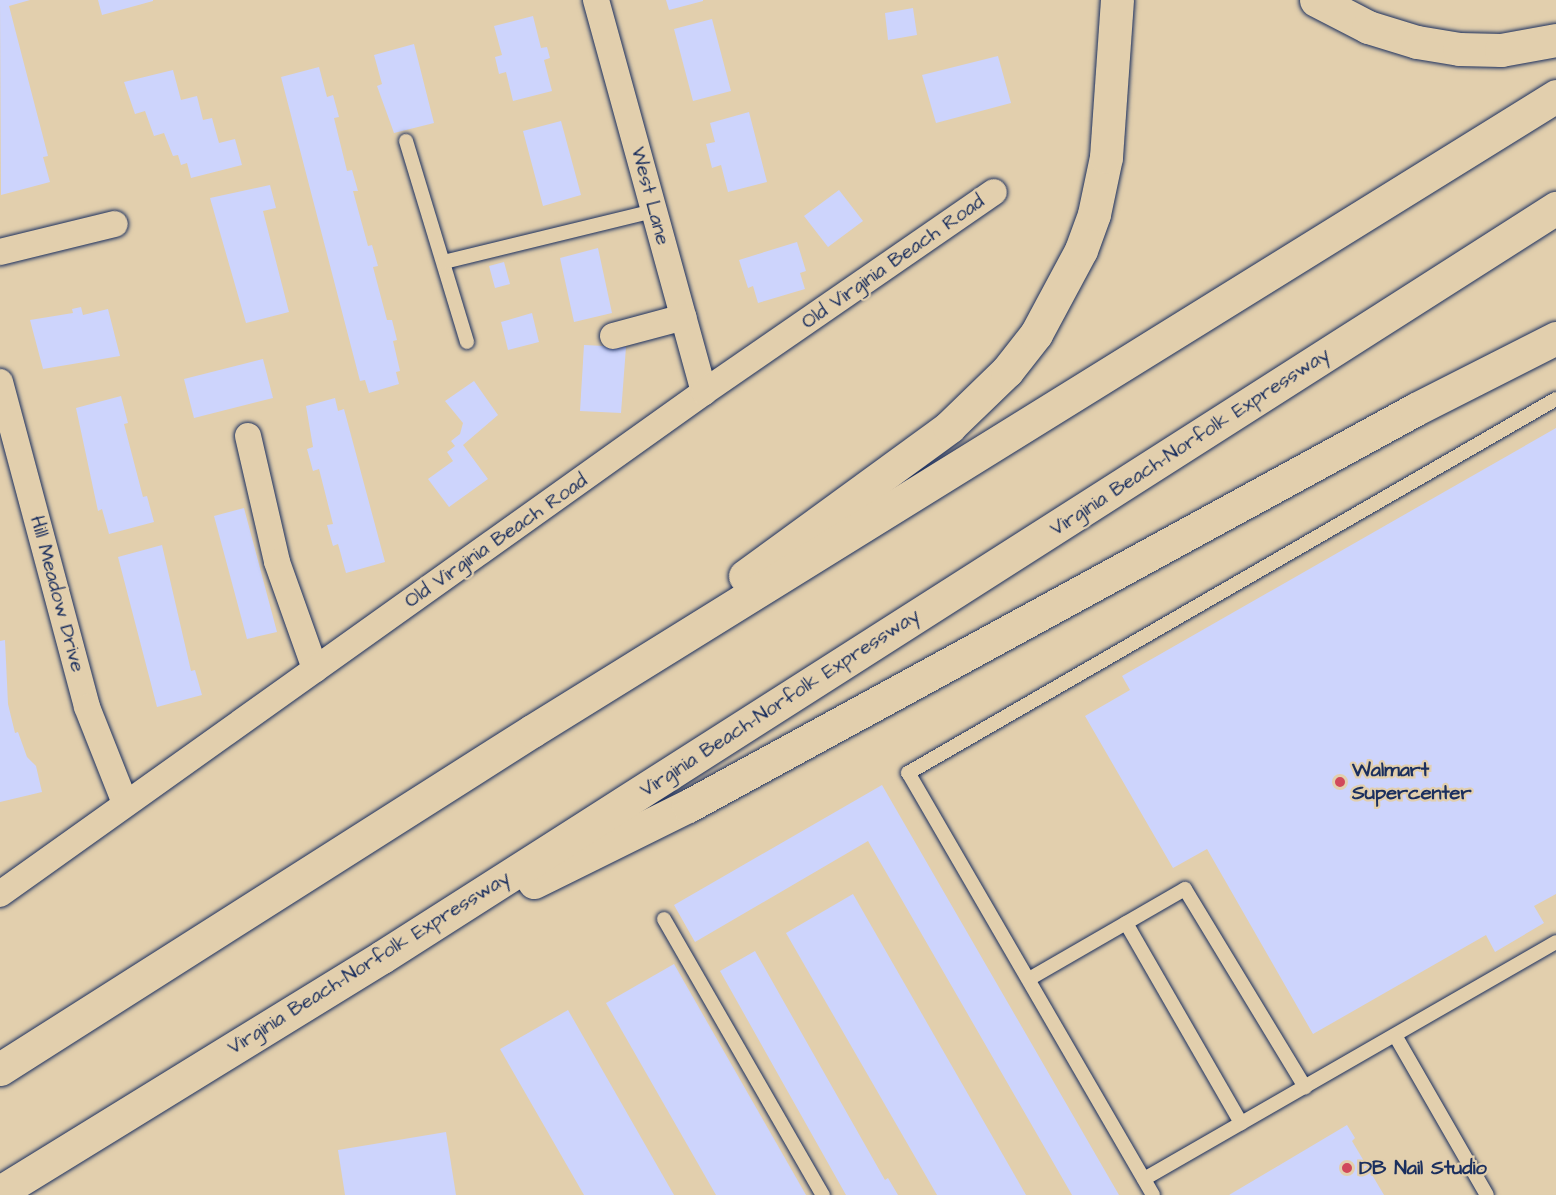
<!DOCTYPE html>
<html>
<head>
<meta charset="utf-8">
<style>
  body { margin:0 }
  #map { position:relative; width:1556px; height:1195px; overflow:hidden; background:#e2cfad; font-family:"Architects Daughter",sans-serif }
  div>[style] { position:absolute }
  .building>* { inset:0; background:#cdd4fc }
  .roads { filter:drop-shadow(0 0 2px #1b2f5e) drop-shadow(0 0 2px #1b2f5e) }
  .lane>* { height:14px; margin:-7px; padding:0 7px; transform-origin:7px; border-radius:7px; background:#e2cfad }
  .street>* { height:26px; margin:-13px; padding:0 13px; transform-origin:13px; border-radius:13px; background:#e2cfad }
  .highway>* { height:33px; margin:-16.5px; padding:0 16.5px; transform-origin:16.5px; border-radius:16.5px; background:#e2cfad }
  .dots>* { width:16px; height:16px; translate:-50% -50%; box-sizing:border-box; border:3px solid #e2cfad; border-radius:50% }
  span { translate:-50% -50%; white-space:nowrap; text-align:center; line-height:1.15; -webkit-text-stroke:4.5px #e2cfad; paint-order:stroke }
  .street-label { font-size:20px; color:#1b2f5e }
  .poi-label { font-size:20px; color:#1b2f5e; font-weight:700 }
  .left { translate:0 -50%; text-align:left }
</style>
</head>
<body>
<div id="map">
  <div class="building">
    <i style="clip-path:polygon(0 0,30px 0,9px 6px,48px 156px,43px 157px,50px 182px,1px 195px)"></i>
    <i style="clip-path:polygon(98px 0,153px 0,153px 1px,102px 15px)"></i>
    <i style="clip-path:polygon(666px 0,703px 0,703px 1px,669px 10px)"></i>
    <i style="clip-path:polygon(913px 8px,917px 35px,888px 40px,885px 13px)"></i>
    <i style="clip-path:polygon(533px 16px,541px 48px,547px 47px,550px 58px,544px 60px,552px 91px,513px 101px,506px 72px,499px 74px,495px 57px,502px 55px,494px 26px)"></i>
    <i style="clip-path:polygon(712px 19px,731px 91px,693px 101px,674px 29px)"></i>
    <i style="clip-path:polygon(414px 44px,434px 123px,394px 133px,377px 86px,382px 84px,374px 55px)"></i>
    <i style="clip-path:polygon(998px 56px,1011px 103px,936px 123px,922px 75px)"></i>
    <i style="clip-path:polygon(319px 67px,327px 97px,333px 95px,339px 117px,334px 118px,347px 171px,352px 170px,358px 191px,353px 191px,368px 246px,372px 245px,378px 266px,373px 267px,387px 320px,392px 320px,397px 340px,393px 341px,400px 371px,396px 372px,399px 384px,369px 393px,365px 380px,360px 381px,281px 77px)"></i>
    <i style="clip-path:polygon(173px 70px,181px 100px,197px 96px,203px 120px,212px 118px,219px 143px,235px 139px,242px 165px,191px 178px,187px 163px,181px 165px,178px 155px,173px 156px,164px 133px,154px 136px,145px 111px,135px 114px,124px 82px)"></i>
    <i style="clip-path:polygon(749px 112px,767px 182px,728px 192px,721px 165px,712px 168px,706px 144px,715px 142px,710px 123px)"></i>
    <i style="clip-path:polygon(561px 121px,581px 195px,543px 206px,523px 131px)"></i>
    <i style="clip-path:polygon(270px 185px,276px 208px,263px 211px,289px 312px,246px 323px,210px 198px)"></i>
    <i style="clip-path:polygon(839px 190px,863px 221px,828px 247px,804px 216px)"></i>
    <i style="clip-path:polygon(797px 242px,806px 271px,800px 273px,805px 289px,758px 303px,753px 286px,748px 288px,739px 260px)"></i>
    <i style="clip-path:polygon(598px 248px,612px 313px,574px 322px,560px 258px)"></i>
    <i style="clip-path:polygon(504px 262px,510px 284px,495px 288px,489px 266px)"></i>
    <i style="clip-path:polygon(81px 307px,83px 315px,108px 309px,120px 356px,43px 369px,30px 320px,73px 313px,72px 309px)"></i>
    <i style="clip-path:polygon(532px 313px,539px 342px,508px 350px,501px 322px)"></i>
    <i style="clip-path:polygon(584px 345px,626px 347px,621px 413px,580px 411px)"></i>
    <i style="clip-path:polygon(263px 359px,273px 398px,194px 418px,184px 379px)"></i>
    <i style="clip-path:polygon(474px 381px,498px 415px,463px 445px,488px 479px,449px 507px,428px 479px,453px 461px,447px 452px,455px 446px,451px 441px,460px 434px,463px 423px,445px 401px)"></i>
    <i style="clip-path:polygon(121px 396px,128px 423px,124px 424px,143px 497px,147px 496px,154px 522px,109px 534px,102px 509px,98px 511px,76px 408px)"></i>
    <i style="clip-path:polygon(335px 398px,338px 411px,344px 409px,385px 562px,346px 573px,338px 544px,333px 546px,327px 525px,333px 524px,319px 469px,313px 471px,307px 449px,313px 447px,306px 406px)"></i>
    <i style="clip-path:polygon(1556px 428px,1556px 894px,1534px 906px,1544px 923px,1495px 952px,1486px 935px,1313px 1034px,1207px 849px,1173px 868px,1085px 716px,1130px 690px,1122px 676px)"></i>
    <i style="clip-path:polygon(244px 508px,277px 632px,247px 639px,214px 516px)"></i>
    <i style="clip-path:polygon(162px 545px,191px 671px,195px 670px,202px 695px,157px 707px,118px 557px)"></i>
    <i style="clip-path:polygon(5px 640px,8px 704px,15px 733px,18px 732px,27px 757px,36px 766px,42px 792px,0 802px,0 641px)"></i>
    <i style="clip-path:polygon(882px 785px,1119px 1195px,1072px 1195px,868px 841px,695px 942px,674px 905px)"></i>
    <i style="clip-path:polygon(853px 894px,1026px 1195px,937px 1195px,786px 933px)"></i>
    <i style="clip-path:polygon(755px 951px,885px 1180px,888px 1178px,898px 1195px,846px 1195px,720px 971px)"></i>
    <i style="clip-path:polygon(674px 964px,806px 1195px,716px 1195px,606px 1003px)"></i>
    <i style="clip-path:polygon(568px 1010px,674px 1195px,584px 1195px,500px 1049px)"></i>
    <i style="clip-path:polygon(1347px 1125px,1355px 1138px,1352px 1141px,1384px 1195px,1229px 1195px)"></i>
    <i style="clip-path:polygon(446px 1132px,456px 1195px,345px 1195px,338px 1150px)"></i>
  </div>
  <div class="roads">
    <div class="lane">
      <i style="left:406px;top:141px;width:210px;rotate:73.1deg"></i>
      <i style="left:444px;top:262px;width:216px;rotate:-13.7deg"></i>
      <i style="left:664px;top:919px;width:319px;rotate:60.1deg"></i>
      <i style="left:1126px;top:923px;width:231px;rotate:60.1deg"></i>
      <i style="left:1029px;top:979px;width:180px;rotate:-30deg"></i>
      <i style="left:1185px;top:889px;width:232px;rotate:58.8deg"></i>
      <i style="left:1396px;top:1037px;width:182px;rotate:60.1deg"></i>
      <i style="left:1144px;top:1179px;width:475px;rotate:-29.9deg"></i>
      <i style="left:1153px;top:1195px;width:488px;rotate:-120.1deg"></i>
      <i style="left:908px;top:773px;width:748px;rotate:-29.99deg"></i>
    </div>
    <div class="street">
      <i style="left:596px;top:0;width:407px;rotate:74.6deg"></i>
      <i style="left:0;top:252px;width:118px;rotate:-13.7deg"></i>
      <i style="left:613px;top:336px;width:73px;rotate:-15deg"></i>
      <i style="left:0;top:382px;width:336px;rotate:75deg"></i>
      <i style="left:87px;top:707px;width:103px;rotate:68.4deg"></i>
      <i style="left:248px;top:436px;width:129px;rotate:77deg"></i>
      <i style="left:277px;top:562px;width:114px;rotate:70.4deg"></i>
      <i style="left:0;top:894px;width:865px;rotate:-35.49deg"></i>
      <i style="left:704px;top:392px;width:352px;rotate:-34.6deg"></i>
    </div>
    <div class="highway">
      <i style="left:1316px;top:0;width:59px;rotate:27.4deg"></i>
      <i style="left:1368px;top:27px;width:51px;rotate:17deg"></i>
      <i style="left:1417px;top:42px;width:43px;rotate:9.5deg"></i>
      <i style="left:1459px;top:49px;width:42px;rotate:1.4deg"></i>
      <i style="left:1501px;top:50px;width:56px;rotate:-10.3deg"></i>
      <i style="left:745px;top:576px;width:253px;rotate:-36.1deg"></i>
      <i style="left:949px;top:427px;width:81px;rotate:-44deg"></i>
      <i style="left:1007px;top:371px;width:47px;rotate:-51.9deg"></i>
      <i style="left:1036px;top:334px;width:95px;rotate:-61.8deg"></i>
      <i style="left:1081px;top:250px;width:38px;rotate:-70deg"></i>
      <i style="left:1094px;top:214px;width:58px;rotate:-78.1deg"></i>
      <i style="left:1106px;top:157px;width:157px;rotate:-86deg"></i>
      <i style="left:534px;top:882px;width:172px;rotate:-26.3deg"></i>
      <i style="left:688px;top:806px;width:829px;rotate:-28.6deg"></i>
      <i style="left:1416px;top:409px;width:157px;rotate:-26.9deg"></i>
      <i style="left:0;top:1069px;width:630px;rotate:-32.43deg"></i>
      <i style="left:532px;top:731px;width:1205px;rotate:-31.8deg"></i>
      <i style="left:0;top:1192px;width:448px;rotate:-31.6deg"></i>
      <i style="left:382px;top:957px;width:1393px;rotate:-32.54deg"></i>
    </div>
  </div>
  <div class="dots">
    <i style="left:1340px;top:782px;background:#d1495b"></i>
    <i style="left:1347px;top:1168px;background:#d1495b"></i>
  </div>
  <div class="street-label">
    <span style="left:650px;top:196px;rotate:75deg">West Lane</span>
    <span style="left:893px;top:262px;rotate:-35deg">Old Virginia Beach Road</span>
    <span style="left:1190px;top:442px;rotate:-33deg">Virginia Beach-Norfolk Expressway</span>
    <span style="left:496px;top:541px;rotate:-35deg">Old Virginia Beach Road</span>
    <span style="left:57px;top:594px;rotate:75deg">Hill Meadow Drive</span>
    <span style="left:780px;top:703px;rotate:-33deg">Virginia Beach-Norfolk Expressway</span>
    <span style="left:369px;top:963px;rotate:-32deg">Virginia Beach-Norfolk Expressway</span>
  </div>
  <div class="poi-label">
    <span class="left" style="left:1352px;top:782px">Walmart<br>Supercenter</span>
    <span class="left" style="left:1359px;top:1168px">DB Nail Studio</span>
  </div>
</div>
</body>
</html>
